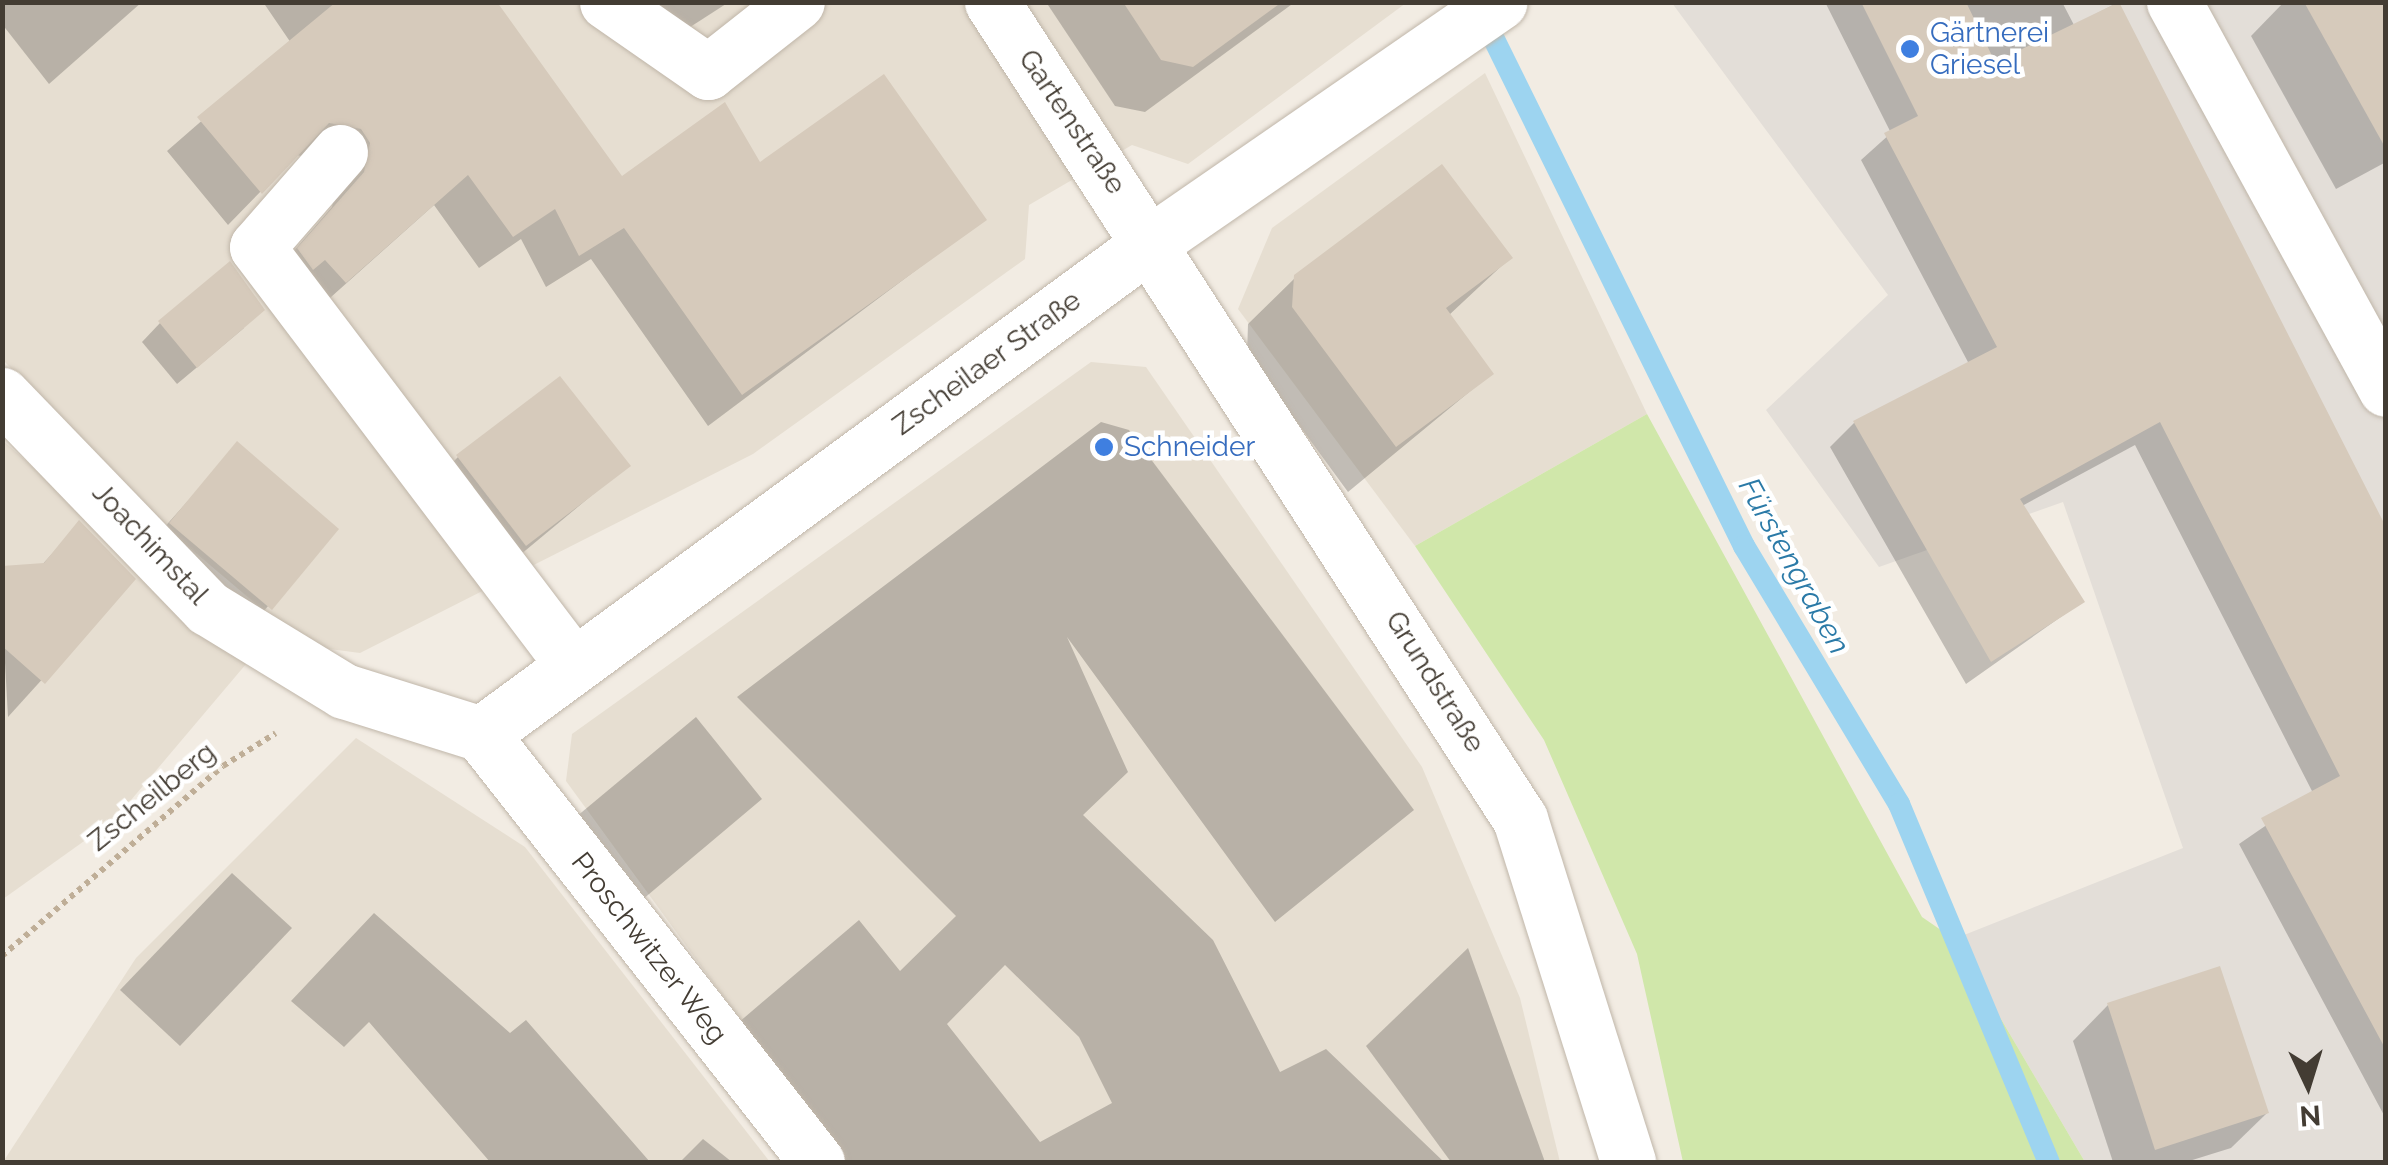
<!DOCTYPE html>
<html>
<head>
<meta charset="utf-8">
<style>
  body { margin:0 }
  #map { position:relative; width:2388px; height:1165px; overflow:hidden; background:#f2ece3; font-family:Raleway,sans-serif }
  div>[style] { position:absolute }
  .residential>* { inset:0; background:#e6ded1 }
  .industrial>* { inset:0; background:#e3ded8 }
  .green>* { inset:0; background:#d0e7aa }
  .shadow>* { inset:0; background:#0003 }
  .stream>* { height:22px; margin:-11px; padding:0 11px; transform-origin:11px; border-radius:11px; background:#9dd4f0 }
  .building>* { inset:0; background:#d6cabb }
  .path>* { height:6px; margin-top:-3px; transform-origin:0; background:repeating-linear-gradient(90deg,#bfae97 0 5px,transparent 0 10px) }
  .roads { filter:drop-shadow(0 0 2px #c0b6a9) drop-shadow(0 0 2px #c0b6a9) }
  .minor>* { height:55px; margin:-27.5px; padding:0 27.5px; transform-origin:27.5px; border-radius:27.5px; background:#fff }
  .dots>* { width:28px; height:28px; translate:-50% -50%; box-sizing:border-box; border:5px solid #fff; border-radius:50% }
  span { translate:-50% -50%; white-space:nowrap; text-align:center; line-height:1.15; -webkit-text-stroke:9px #fff; paint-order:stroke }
  .shop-label { font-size:28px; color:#366cbe }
  .left { translate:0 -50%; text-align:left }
  .street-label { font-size:28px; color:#433c33 }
  .water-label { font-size:30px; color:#2b7aa7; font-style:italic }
  .frame { position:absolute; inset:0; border:5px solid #433c33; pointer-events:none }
  .north { position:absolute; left:2258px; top:1035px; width:100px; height:100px; -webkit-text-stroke:8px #fff; paint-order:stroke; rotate:176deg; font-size:28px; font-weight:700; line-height:40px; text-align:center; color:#433c33 }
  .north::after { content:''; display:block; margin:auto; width:35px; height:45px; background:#433c33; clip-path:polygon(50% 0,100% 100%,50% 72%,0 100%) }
</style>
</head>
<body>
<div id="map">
  <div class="residential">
    <i style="clip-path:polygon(2px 3px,1406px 3px,1188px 164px,1132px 145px,1029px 205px,1025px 259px,753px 454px,360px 653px,322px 648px,269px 615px,165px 527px,3px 360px)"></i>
    <i style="clip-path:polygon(1485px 73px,1647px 414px,1415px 546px,1238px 309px,1272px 228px)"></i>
    <i style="clip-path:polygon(1091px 362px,1146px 367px,1422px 767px,1520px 998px,1560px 1162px,844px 1162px,566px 781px,572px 734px)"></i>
    <i style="clip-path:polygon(2px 440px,252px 657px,115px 819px,3px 899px)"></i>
    <i style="clip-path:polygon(356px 738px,525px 847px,770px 1162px,3px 1162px,136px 958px)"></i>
  </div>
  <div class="industrial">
    <i style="clip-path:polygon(1672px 3px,2385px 3px,2385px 1162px,2085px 1162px,1954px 939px,2183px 848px,2063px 502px,1879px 567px,1766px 410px,1888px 295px)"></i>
  </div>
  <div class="green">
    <i style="clip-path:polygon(1647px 414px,1922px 917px,1954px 939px,2085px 1162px,1683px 1162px,1637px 954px,1544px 740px,1415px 546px)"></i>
  </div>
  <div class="shadow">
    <i style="clip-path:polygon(2px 2px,142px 2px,49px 84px,2px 24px)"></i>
    <i style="clip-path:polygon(263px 2px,395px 2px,622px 179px,759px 165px,983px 220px,708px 426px,591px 259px,546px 287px,521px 239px,479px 268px,434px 205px,312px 314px,266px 283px,332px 207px,338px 176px,329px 161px,296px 155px,228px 225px,167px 151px,291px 43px)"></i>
    <i style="clip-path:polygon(625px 2px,729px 2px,656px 49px)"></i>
    <i style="clip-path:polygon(1046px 2px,1295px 2px,1145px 112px,1115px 106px)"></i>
    <i style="clip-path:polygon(1825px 2px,2062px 2px,2074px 25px,2117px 3px,2386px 532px,2386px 1119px,2239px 844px,2313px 793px,2135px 445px,2022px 506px,2082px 602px,1966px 684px,1830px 447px,1854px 423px,1969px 364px,1861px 160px,1891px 133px)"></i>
    <i style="clip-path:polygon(2284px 2px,2386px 2px,2386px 162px,2336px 189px,2251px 36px)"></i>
    <i style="clip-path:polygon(1510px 258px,1448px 316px,1491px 374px,1348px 492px,1247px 354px,1248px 324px,1296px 277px)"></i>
    <i style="clip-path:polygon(160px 323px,244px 328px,177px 384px,142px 342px)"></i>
    <i style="clip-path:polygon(evenodd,1101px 422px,1129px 430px,1414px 810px,1275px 922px,1067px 637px,1128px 772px,1083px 815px,1213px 940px,1280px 1072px,1326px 1049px,1444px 1162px,846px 1162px,738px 1023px,859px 920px,900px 971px,956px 916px,737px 697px,1101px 422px,1005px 965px,1079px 1037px,1112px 1103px,1040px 1142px,947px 1024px,1005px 965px)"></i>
    <i style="clip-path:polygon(238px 445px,335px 529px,235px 644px,136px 559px)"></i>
    <i style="clip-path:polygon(458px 457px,627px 466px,490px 580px,423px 492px)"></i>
    <i style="clip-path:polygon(79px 524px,133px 579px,8px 717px,2px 609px)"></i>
    <i style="clip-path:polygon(696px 717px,762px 799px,642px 900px,576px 817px)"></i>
    <i style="clip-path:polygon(232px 873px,292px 928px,180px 1046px,120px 990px)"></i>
    <i style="clip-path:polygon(374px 913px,510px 1033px,526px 1020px,650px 1162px,490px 1162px,369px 1022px,344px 1047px,291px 1001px)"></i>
    <i style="clip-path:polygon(1468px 948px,1545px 1162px,1451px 1162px,1366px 1046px)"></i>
    <i style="clip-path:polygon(2108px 1005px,2267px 1113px,2231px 1148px,2186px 1162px,2113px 1162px,2073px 1041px)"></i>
    <i style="clip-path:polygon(703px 1139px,732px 1162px,680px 1162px)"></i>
  </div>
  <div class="stream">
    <i style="left:1482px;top:15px;width:592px;rotate:63.74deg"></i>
    <i style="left:1744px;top:546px;width:301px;rotate:59deg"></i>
    <i style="left:1899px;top:804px;width:388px;rotate:67.3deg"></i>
  </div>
  <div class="building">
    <i style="clip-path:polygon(336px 2px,497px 2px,622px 176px,725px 102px,760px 162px,884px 74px,987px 220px,742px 395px,624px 228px,579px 256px,555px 209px,513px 237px,468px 175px,346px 283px,325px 260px,313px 270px,297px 248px,364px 172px,370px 143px,361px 129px,329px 123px,262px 194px,197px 117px)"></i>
    <i style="clip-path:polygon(1123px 2px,1282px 2px,1193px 67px,1161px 60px)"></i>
    <i style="clip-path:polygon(1861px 2px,1966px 2px,1995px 62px,2119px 2px,2386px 527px,2386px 1050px,2261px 818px,2340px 776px,2160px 422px,2020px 499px,2085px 602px,1991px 662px,1853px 421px,1997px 347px,1884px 133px,1918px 116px)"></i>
    <i style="clip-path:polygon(2304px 2px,2386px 2px,2386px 149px)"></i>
    <i style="clip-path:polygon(1442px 164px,1513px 258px,1446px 308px,1494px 374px,1396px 447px,1292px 307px,1294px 275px)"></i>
    <i style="clip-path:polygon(230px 261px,265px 310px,197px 368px,158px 321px)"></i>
    <i style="clip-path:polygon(560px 376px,631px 466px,526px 546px,456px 455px)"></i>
    <i style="clip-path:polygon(237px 441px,339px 529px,272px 610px,169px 523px)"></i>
    <i style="clip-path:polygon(79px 520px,136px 579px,45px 684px,2px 646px,2px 566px,44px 563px)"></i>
    <i style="clip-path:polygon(2220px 966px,2269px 1113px,2155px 1150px,2107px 1003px)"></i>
  </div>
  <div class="path">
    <i style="left:2px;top:956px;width:291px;rotate:-40.7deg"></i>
    <i style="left:223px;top:766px;width:62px;rotate:-31.9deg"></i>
  </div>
  <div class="roads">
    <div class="minor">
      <i style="left:607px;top:2px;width:123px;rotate:34.7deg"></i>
      <i style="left:708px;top:72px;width:113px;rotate:-38.2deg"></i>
      <i style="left:992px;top:2px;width:973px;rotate:57.13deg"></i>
      <i style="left:1520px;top:819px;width:360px;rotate:72.5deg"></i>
      <i style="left:2174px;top:2px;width:441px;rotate:61.3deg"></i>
      <i style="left:340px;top:152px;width:126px;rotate:131.1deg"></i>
      <i style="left:257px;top:247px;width:525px;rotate:52.89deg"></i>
      <i style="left:2px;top:395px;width:296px;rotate:46deg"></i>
      <i style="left:208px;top:608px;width:159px;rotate:31.4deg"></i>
      <i style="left:344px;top:691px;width:144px;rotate:17.4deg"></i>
      <i style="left:481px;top:734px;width:833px;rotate:-36.26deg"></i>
      <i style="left:1153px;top:241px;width:421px;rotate:-34.6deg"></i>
      <i style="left:481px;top:734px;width:544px;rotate:51.87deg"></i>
    </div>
  </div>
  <div class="dots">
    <i style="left:1910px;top:49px;background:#3f7fe0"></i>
    <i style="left:1104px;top:447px;background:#3f7fe0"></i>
  </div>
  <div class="shop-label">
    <span class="left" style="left:1930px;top:49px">Gärtnerei<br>Griesel</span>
    <span class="left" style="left:1124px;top:447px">Schneider</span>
  </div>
  <div class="street-label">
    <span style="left:1072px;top:122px;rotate:56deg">Gartenstraße</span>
    <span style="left:987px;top:363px;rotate:-36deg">Zscheilaer Straße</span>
    <span style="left:150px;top:544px;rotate:47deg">Joachimstal</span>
    <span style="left:1435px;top:682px;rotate:58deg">Grundstraße</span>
    <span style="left:152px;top:797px;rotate:-39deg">Zscheilberg</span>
    <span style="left:649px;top:948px;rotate:52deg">Proschwitzer Weg</span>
  </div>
  <div class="water-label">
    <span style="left:1794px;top:566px;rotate:61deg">Fürstengraben</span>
  </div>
  <div class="frame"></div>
  <div class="north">N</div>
</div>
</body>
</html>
